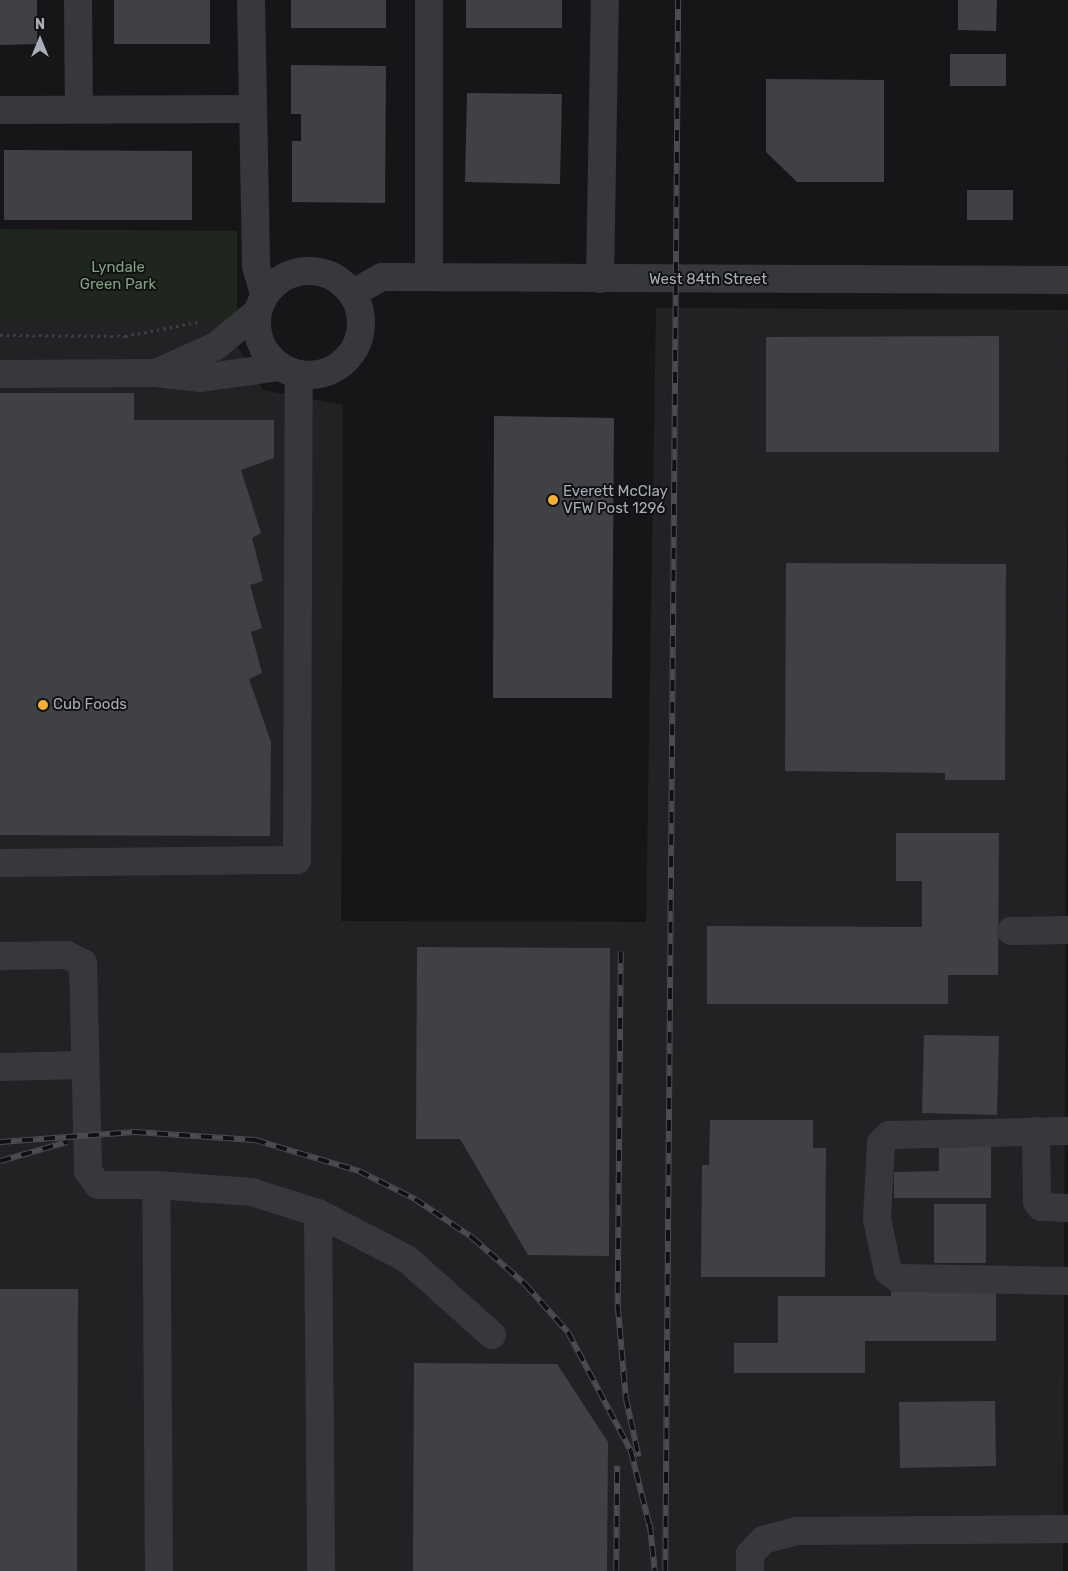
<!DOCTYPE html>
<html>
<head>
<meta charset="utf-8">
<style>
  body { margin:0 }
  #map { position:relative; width:1068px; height:1571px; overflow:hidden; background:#161618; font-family:Rubik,sans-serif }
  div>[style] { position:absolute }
  .built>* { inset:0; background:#222225 }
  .green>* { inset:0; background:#1e261f }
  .building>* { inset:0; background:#404145 }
  .path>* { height:3px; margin-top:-1.5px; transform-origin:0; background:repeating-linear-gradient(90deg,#3d3f44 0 2.5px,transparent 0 6.5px) }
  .minor>* { height:28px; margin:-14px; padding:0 14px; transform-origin:14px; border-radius:14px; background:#37383d }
  .minor>.ring { margin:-14px; padding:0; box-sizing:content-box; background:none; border:28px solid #37383d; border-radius:50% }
  .rail>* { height:5.5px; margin-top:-2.75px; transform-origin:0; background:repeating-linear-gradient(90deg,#111113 0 11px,#4a4c52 0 22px); box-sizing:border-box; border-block:1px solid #4a4c52 }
  .dots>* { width:14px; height:14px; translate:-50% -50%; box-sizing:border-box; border:2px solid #111113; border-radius:50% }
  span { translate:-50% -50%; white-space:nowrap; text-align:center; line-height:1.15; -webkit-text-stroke:4px #111113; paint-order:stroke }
  .park-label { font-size:15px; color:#7fa381 }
  .street-label { font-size:15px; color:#a8adb8 }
  .poi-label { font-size:15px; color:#a8adb8 }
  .left { translate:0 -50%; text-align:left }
  .north { position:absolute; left:15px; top:15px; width:50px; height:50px; -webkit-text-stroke:4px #111113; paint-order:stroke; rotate:0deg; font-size:14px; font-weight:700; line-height:20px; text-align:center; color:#a8adb8 }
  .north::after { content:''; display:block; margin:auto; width:18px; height:22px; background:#a8adb8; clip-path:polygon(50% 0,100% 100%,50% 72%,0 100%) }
</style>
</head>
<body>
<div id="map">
  <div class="built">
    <i style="clip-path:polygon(656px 308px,1068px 310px,1063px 1571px,0 1571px,0 314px,217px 311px,263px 390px,343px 405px,341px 921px,646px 922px)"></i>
  </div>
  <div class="green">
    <i style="clip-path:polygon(0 229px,237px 231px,237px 321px,0 321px)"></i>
  </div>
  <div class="building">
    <i style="clip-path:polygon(0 0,37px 0,37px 44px,0 45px)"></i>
    <i style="clip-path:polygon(114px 0,210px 0,210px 44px,114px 44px)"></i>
    <i style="clip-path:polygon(291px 0,386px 0,386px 28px,291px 28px)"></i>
    <i style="clip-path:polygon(466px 0,562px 0,562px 28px,466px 28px)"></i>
    <i style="clip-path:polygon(958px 0,997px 0,996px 31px,958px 30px)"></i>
    <i style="clip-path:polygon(950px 54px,1006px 54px,1006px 86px,950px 86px)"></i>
    <i style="clip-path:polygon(291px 65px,386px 66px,385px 203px,292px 202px,292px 141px,301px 141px,301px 114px,291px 114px)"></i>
    <i style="clip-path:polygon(766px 79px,884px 80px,884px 182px,797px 182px,766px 152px)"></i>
    <i style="clip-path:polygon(467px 93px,562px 94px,560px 184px,465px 182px)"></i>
    <i style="clip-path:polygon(4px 150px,192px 151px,192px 220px,4px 220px)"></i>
    <i style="clip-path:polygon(967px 190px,1013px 190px,1013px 220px,967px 220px)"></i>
    <i style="clip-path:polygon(999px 336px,999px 452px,766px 452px,766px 337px)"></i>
    <i style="clip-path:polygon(0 393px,134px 393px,134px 420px,274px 420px,274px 458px,241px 470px,261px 533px,252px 538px,263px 581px,250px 585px,262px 628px,251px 632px,262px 673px,249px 679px,271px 742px,270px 836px,0 835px)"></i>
    <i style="clip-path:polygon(494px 416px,614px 418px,612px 698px,493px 698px)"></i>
    <i style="clip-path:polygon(786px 563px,1006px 564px,1005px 780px,945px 780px,945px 773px,785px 771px)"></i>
    <i style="clip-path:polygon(896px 833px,999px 833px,998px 975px,948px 975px,948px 1004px,707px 1004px,707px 926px,922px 927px,922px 881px,896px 881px)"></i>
    <i style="clip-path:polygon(417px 947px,610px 948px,609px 1256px,528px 1255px,460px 1139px,416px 1139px)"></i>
    <i style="clip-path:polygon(924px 1035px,999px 1036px,997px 1115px,922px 1113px)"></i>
    <i style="clip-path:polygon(710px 1120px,813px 1120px,813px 1148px,826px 1148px,825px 1277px,701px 1277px,702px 1165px,709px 1165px)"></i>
    <i style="clip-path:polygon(939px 1145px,991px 1145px,991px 1198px,894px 1198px,894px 1172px,939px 1171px)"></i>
    <i style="clip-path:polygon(934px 1204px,986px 1204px,986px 1263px,934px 1263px)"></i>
    <i style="clip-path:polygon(0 1289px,78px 1289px,77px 1571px,0 1571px)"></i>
    <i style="clip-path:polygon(891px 1289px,996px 1289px,996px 1341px,865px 1341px,865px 1373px,734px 1373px,734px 1343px,778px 1343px,778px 1296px,891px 1296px)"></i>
    <i style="clip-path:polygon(414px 1363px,557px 1364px,608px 1442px,607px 1571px,413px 1571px)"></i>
    <i style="clip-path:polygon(995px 1401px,996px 1466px,900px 1468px,899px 1402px)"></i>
  </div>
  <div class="path">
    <i style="left:0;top:335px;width:125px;rotate:0.5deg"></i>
    <i style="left:125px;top:336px;width:74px;rotate:-10.9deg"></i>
  </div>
  <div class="minor">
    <i style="left:78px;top:0;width:109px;rotate:89.5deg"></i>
    <i style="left:251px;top:0;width:266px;rotate:88.9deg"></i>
    <i style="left:256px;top:266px;width:29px;rotate:74deg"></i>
    <i style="left:0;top:110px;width:253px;rotate:-0.2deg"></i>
    <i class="ring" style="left:257px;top:271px;width:76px;height:76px"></i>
    <i style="left:429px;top:277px;width:277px;rotate:-90deg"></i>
    <i style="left:600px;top:279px;width:279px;rotate:-89deg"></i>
    <i style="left:353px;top:293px;width:33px;rotate:-29deg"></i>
    <i style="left:382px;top:277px;width:686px;rotate:0.25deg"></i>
    <i style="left:158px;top:372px;width:64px;rotate:-24.1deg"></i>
    <i style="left:216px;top:346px;width:52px;rotate:-39.5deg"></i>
    <i style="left:0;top:374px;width:155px;rotate:-0.4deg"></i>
    <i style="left:155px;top:373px;width:46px;rotate:6.2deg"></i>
    <i style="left:201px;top:378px;width:79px;rotate:-8deg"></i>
    <i style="left:0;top:863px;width:297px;rotate:-0.6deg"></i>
    <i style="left:297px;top:860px;width:485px;rotate:-89.8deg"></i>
    <i style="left:1011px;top:931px;width:57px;rotate:-1deg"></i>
    <i style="left:0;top:956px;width:67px;rotate:-0.9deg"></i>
    <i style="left:67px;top:955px;width:18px;rotate:27deg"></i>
    <i style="left:83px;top:963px;width:208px;rotate:88.6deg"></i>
    <i style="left:88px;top:1171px;width:17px;rotate:54deg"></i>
    <i style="left:98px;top:1185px;width:58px"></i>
    <i style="left:0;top:1067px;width:83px;rotate:-1.4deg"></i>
    <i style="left:1036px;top:1131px;width:71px;rotate:89.2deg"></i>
    <i style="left:1037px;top:1202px;width:6px;rotate:51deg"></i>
    <i style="left:1041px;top:1207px;width:27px;rotate:2deg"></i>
    <i style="left:1068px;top:1131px;width:179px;rotate:178.7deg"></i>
    <i style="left:889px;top:1135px;width:11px;rotate:135deg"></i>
    <i style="left:881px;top:1143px;width:76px;rotate:93deg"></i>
    <i style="left:877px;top:1219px;width:53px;rotate:78.1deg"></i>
    <i style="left:888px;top:1271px;width:11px;rotate:38deg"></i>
    <i style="left:897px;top:1278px;width:171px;rotate:1deg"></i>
    <i style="left:318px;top:1213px;width:100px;rotate:27.3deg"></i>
    <i style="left:407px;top:1259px;width:114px;rotate:41.8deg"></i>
    <i style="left:159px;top:1571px;width:386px;rotate:-90.4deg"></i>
    <i style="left:156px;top:1185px;width:96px;rotate:4.2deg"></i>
    <i style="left:252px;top:1192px;width:69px;rotate:17.7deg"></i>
    <i style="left:318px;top:1213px;width:358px;rotate:89.5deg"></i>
    <i style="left:750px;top:1571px;width:17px;rotate:-90deg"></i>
    <i style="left:750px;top:1554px;width:19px;rotate:-47deg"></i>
    <i style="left:763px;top:1540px;width:35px;rotate:-15deg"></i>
    <i style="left:797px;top:1531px;width:271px;rotate:-0.4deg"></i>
  </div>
  <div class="rail">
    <i style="left:621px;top:952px;width:354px;rotate:90.5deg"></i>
    <i style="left:618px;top:1306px;width:92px;rotate:85deg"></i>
    <i style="left:626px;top:1398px;width:60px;rotate:77.6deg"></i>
    <i style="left:0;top:1142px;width:135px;rotate:-4.2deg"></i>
    <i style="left:135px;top:1132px;width:120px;rotate:3.8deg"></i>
    <i style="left:255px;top:1140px;width:109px;rotate:16.6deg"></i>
    <i style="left:359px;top:1171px;width:63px;rotate:26.6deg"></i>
    <i style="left:415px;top:1199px;width:70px;rotate:33.9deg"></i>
    <i style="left:473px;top:1238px;width:71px;rotate:41.6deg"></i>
    <i style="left:526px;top:1285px;width:63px;rotate:48.2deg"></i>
    <i style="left:568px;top:1332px;width:135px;rotate:62.1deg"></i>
    <i style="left:631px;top:1451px;width:82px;rotate:76deg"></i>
    <i style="left:0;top:1161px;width:70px;rotate:-15.8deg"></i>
    <i style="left:650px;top:1524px;width:47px;rotate:83.9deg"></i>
    <i style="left:616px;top:1571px;width:105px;rotate:-89.5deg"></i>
    <i style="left:665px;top:1571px;width:1571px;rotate:-89.53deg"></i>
  </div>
  <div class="dots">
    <i style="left:553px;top:500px;background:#f2b134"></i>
    <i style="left:43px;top:705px;background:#f2b134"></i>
  </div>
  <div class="park-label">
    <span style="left:118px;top:276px">Lyndale<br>Green Park</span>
  </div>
  <div class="street-label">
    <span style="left:708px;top:280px">West 84th Street</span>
  </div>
  <div class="poi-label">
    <span class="left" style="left:563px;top:500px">Everett McClay<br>VFW Post 1296</span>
    <span class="left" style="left:53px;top:705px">Cub Foods</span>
  </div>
  <div class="north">N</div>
</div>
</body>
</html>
